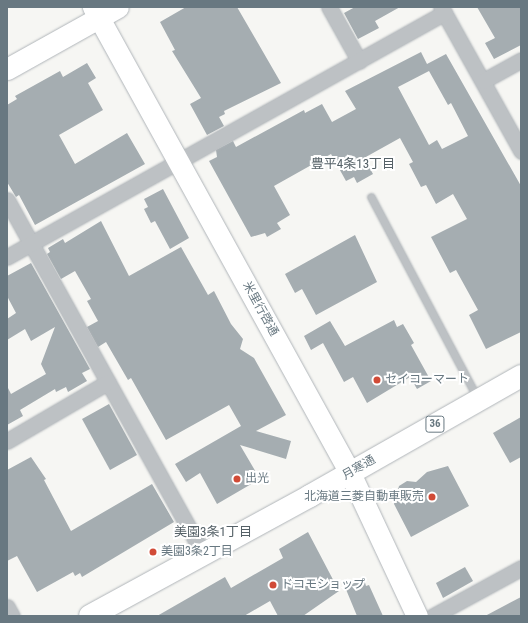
<!DOCTYPE html>
<html>
<head>
<meta charset="utf-8">
<style>
  body { margin:0 }
  #map { position:relative; width:528px; height:623px; overflow:hidden; background:#f6f6f3; font-family:"Roboto Condensed","Noto Sans JP",sans-serif }
  div>[style] { position:absolute }
  .building>* { inset:0; background:#a5adb1 }
  .roads { filter:drop-shadow(0 0 1px #b0b5b9) drop-shadow(0 0 1px #b0b5b9) }
  .lane>* { height:7px; margin:-3.5px; padding:0 3.5px; transform-origin:3.5px; border-radius:3.5px; background:#bdc1c4 }
  .street>* { height:15px; margin:-7.5px; padding:0 7.5px; transform-origin:7.5px; border-radius:7.5px; background:#bdc1c4 }
  .secondary>* { height:21px; margin:-10.5px; padding:0 10.5px; transform-origin:10.5px; border-radius:10.5px; background:#fff }
  .highway>* { height:22px; margin:-11px; padding:0 11px; transform-origin:11px; border-radius:11px; background:#fff }
  .dots>* { width:11px; height:11px; translate:-50% -50%; box-sizing:border-box; border:2px solid #fff; border-radius:50% }
  span { translate:-50% -50%; white-space:nowrap; text-align:center; line-height:1.15; -webkit-text-stroke:4px #fff; paint-order:stroke }
  .shield-label span { padding:1px 3px; background:#fff; border:1px solid; border-radius:3px; -webkit-text-stroke-width:0 }
  .shield-label { font-size:11px; color:#687881; font-weight:700 }
  .street-label { font-size:12px; color:#687881 }
  .poi-label { font-size:12px; color:#687881 }
  .left { translate:0 -50%; text-align:left }
  .right { translate:-100% -50%; text-align:right }
  .neighbourhood-label { font-size:13px; color:#556167 }
  .frame { position:absolute; inset:0; border:8px solid #687881; pointer-events:none }
</style>
</head>
<body>
<div id="map">
  <div class="building">
    <i style="clip-path:polygon(186px 7px,237px 7px,281px 83px,224px 111px,225px 114px,219px 117px,224px 126px,207px 135px,190px 104px,201px 98px,172px 51px,175px 50px,160px 22px)"></i>
    <i style="clip-path:polygon(355px 7px,400px 7px,375px 21px,379px 28px,358px 39px,344px 13px)"></i>
    <i style="clip-path:polygon(477px 7px,521px 7px,521px 45px,494px 59px,485px 43px,495px 38px)"></i>
    <i style="clip-path:polygon(evenodd,421px 52px,427px 64px,446px 54px,521px 186px,521px 332px,486px 349px,469px 315px,478px 310px,456px 270px,450px 273px,431px 237px,467px 219px,453px 194px,436px 204px,426px 185px,421px 187px,409px 164px,413px 162px,400px 138px,364px 158px,373px 174px,357px 183px,354px 177px,346px 181px,331px 154px,274px 186px,290px 215px,277px 223px,281px 229px,267px 237px,265px 233px,251px 237px,209px 161px,217px 157px,216px 150px,233px 141px,236px 147px,304px 110px,305px 113px,322px 104px,332px 122px,356px 109px,345px 91px,421px 52px,429px 71px,448px 105px,451px 103px,468px 136px,442px 149px,437px 140px,429px 145px,398px 87px,429px 71px)"></i>
    <i style="clip-path:polygon(87px 63px,96px 78px,88px 83px,103px 110px,59px 135px,75px 164px,127px 133px,145px 164px,35px 225px,19px 195px,16px 197px,7px 182px,7px 105px,17px 99px,15px 96px,60px 71px,63px 77px)"></i>
    <i style="clip-path:polygon(163px 189px,189px 238px,170px 249px,155px 221px,151px 223px,144px 209px,148px 207px,144px 199px)"></i>
    <i style="clip-path:polygon(101px 221px,129px 276px,181px 247px,208px 295px,214px 291px,231px 324px,243px 339px,240px 349px,254px 358px,286px 415px,256px 431px,291px 441px,286px 459px,240px 445px,260px 479px,217px 504px,200px 473px,186px 482px,175px 464px,241px 426px,229px 405px,166px 440px,131px 378px,128px 380px,106px 342px,98px 347px,87px 327px,98px 321px,87px 301px,91px 299px,75px 271px,61px 279px,47px 254px,50px 252px,48px 248px,63px 239px,65px 243px)"></i>
    <i style="clip-path:polygon(355px 235px,377px 282px,316px 315px,302px 289px,295px 293px,285px 274px)"></i>
    <i style="clip-path:polygon(31px 263px,90px 369px,82px 373px,87px 381px,68px 392px,66px 387px,56px 392px,55px 389px,20px 410px,23px 416px,7px 425px,7px 386px,11px 394px,46px 374px,41px 364px,55px 327px,31px 341px,25px 329px,7px 340px,7px 319px,16px 313px,7px 296px,7px 276px)"></i>
    <i style="clip-path:polygon(394px 320px,397px 327px,403px 324px,414px 343px,411px 345px,431px 381px,417px 389px,410px 377px,367px 403px,353px 377px,344px 382px,323px 343px,311px 350px,304px 336px,330px 321px,345px 346px)"></i>
    <i style="clip-path:polygon(109px 404px,137px 455px,110px 470px,82px 419px)"></i>
    <i style="clip-path:polygon(521px 417px,521px 457px,510px 463px,493px 433px)"></i>
    <i style="clip-path:polygon(31px 457px,46px 479px,44px 480px,71px 531px,152px 484px,174px 522px,82px 577px,80px 573px,75px 576px,73px 572px,37px 592px,17px 556px,7px 561px,7px 470px)"></i>
    <i style="clip-path:polygon(448px 466px,469px 506px,411px 537px,394px 504px,399px 486px,407px 481px,416px 482px,427px 472px)"></i>
    <i style="clip-path:polygon(308px 532px,339px 591px,303px 616px,278px 616px,270px 601px,244px 616px,157px 616px,225px 577px,231px 588px,283px 558px,279px 549px)"></i>
    <i style="clip-path:polygon(465px 567px,473px 581px,443px 598px,436px 583px)"></i>
    <i style="clip-path:polygon(364px 579px,366px 586px,369px 585px,383px 616px,357px 616px,345px 587px)"></i>
    <i style="clip-path:polygon(521px 597px,521px 616px,485px 616px)"></i>
  </div>
  <div class="roads">
    <div class="lane">
      <i style="left:371px;top:197px;width:226px;rotate:62.1deg"></i>
    </div>
    <div class="street">
      <i style="left:329px;top:7px;width:62px;rotate:60.9deg"></i>
      <i style="left:441px;top:7px;width:165px;rotate:60.9deg"></i>
      <i style="left:483px;top:81px;width:43px;rotate:-28.9deg"></i>
      <i style="left:7px;top:200px;width:405px;rotate:61deg"></i>
      <i style="left:7px;top:257px;width:501px;rotate:-29.18deg"></i>
      <i style="left:7px;top:441px;width:117px;rotate:-30.3deg"></i>
      <i style="left:7px;top:607px;width:10px;rotate:61deg"></i>
      <i style="left:433px;top:616px;width:100px;rotate:-28.6deg"></i>
    </div>
    <div class="secondary">
      <i style="left:93px;top:7px;width:532px;rotate:61.12deg"></i>
      <i style="left:350px;top:473px;width:158px;rotate:64.9deg"></i>
      <i style="left:7px;top:69px;width:127px;rotate:-29.2deg"></i>
    </div>
    <div class="highway">
      <i style="left:90px;top:616px;width:251px;rotate:-28.6deg"></i>
      <i style="left:310px;top:496px;width:243px;rotate:-29.6deg"></i>
    </div>
  </div>
  <div class="dots">
    <i style="left:377px;top:380px;background:#d14b37"></i>
    <i style="left:237px;top:479px;background:#d14b37"></i>
    <i style="left:432px;top:497px;background:#d14b37"></i>
    <i style="left:153px;top:552px;background:#d14b37"></i>
    <i style="left:273px;top:585px;background:#d14b37"></i>
  </div>
  <div class="shield-label">
    <span style="left:435px;top:424px">36</span>
  </div>
  <div class="street-label">
    <span style="left:260px;top:309px;rotate:61deg">米里行啓通</span>
    <span style="left:359px;top:468px;rotate:-30deg">月寒通</span>
  </div>
  <div class="poi-label">
    <span class="left" style="left:385px;top:380px">セイコーマート</span>
    <span class="left" style="left:245px;top:479px">出光</span>
    <span class="right" style="left:424px;top:497px">北海道三菱自動車販売</span>
    <span class="left" style="left:161px;top:552px">美園3条2丁目</span>
    <span class="left" style="left:281px;top:585px">ドコモショップ</span>
  </div>
  <div class="neighbourhood-label">
    <span style="left:353px;top:164px">豊平4条13丁目</span>
    <span style="left:213px;top:532px">美園3条1丁目</span>
  </div>
  <div class="frame"></div>
</div>
</body>
</html>
